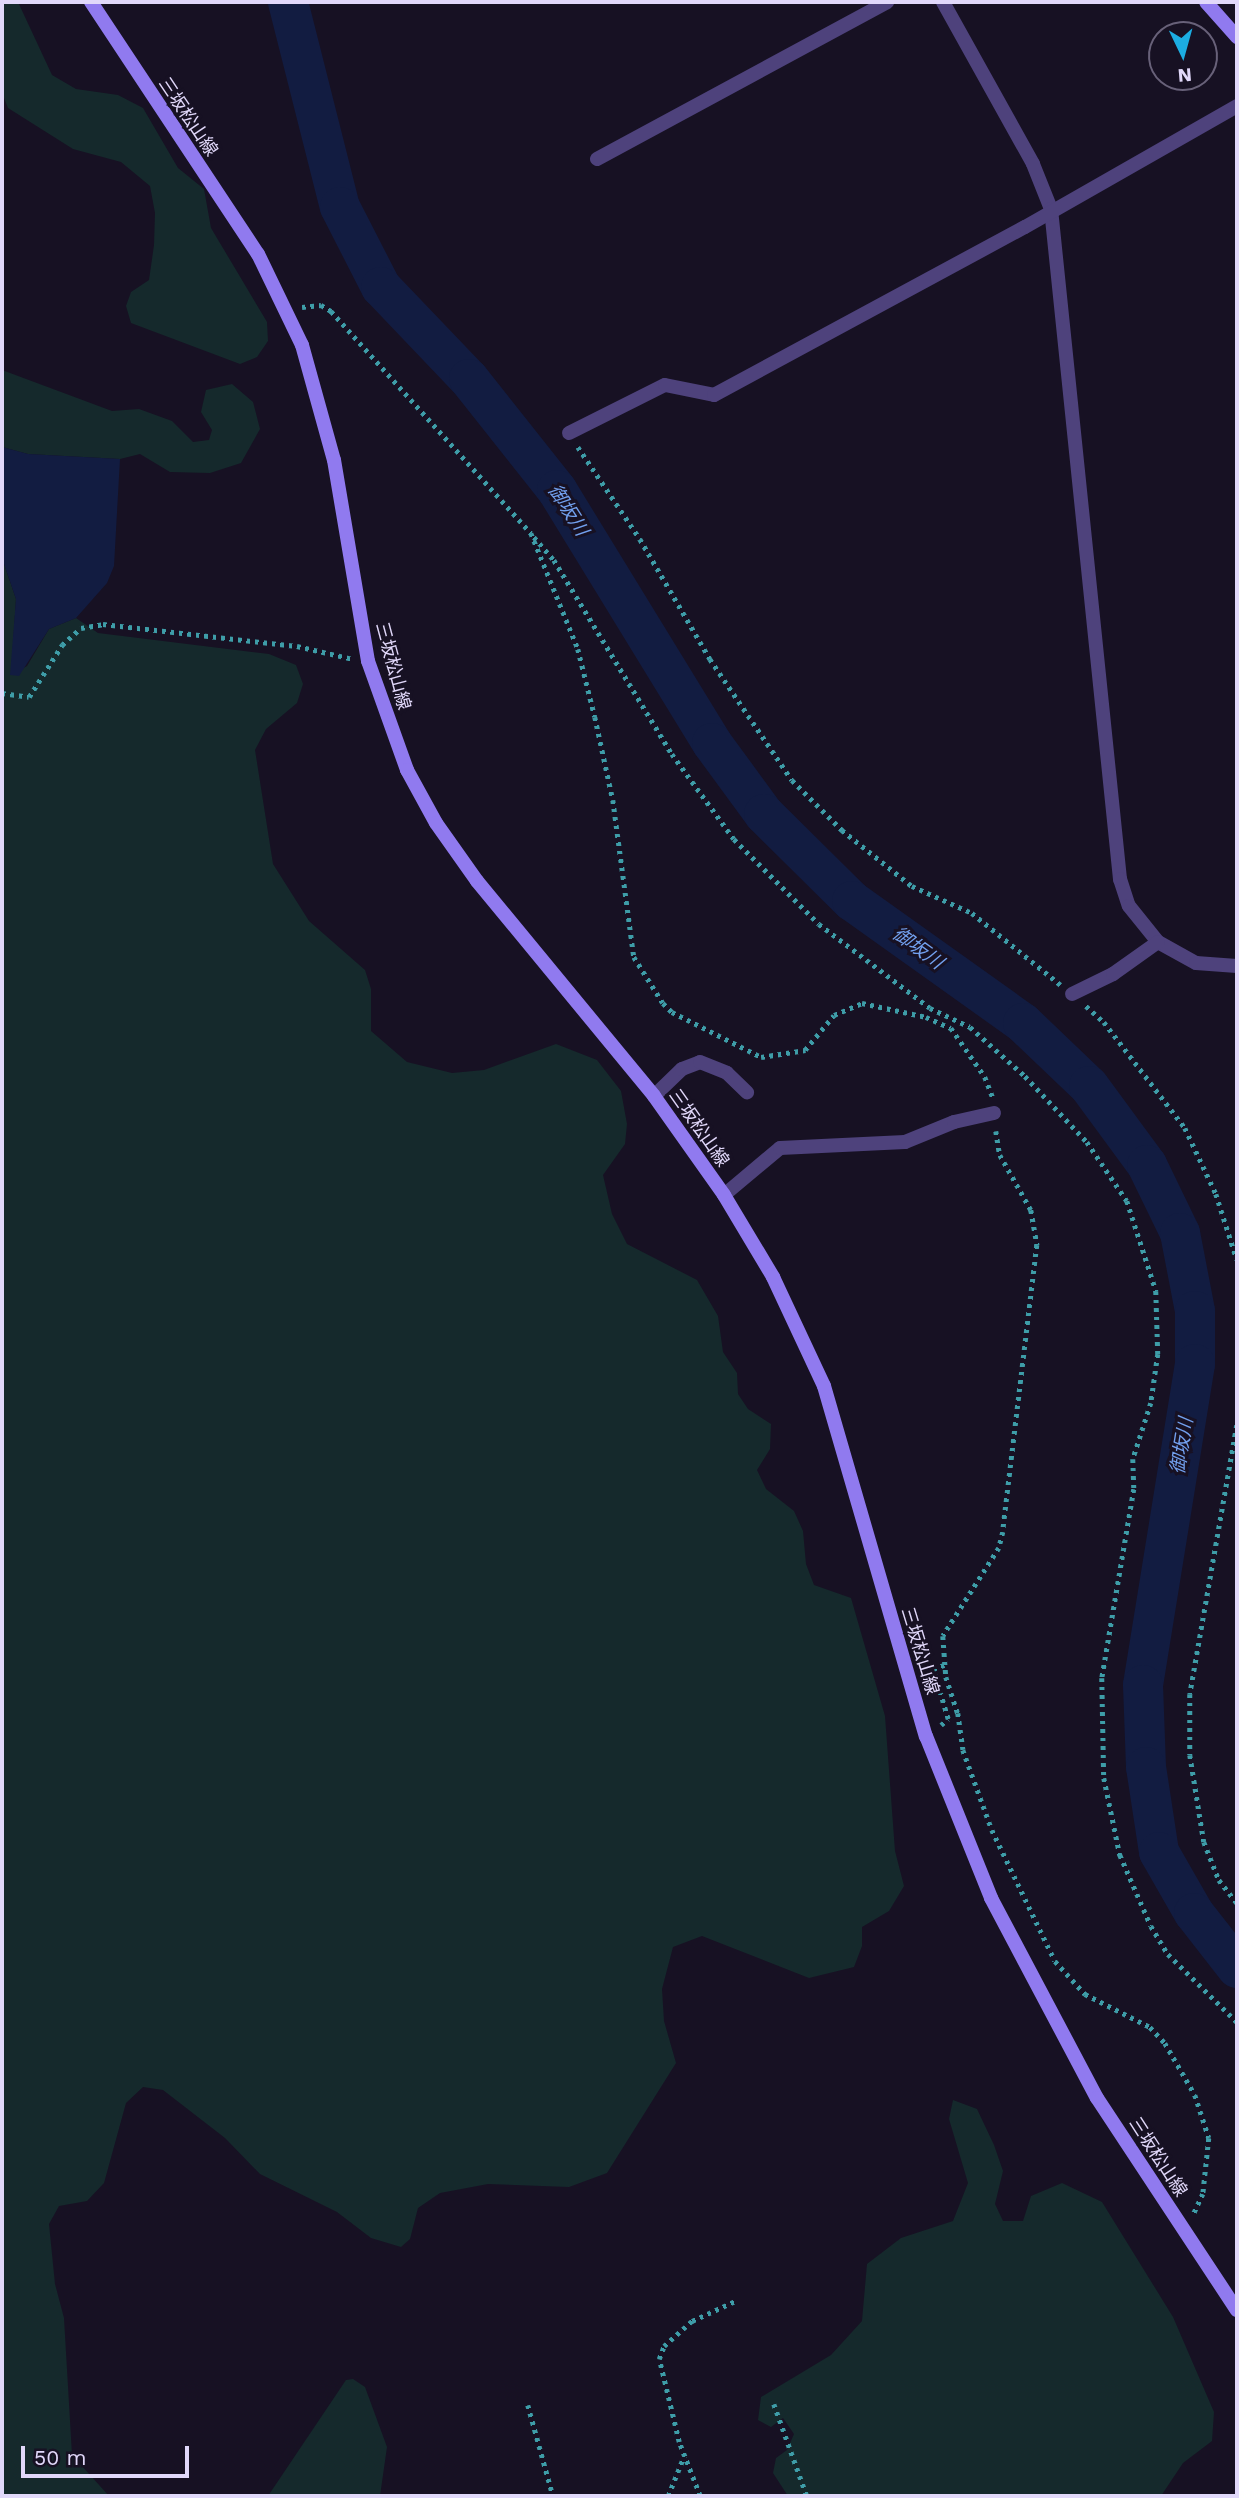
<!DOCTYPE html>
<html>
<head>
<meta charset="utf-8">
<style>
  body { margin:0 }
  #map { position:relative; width:1239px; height:2498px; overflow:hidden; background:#171123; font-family:"Work Sans","Noto Sans JP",sans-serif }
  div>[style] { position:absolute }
  .green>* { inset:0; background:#15292c }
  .water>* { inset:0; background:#121c41 }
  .river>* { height:40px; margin:-20px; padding:0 20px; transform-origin:20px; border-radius:20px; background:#121c41 }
  .path>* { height:4.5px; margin-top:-2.25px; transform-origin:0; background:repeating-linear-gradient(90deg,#3e9da8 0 3.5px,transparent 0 8.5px) }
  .minor>* { height:14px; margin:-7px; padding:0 7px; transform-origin:7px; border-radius:7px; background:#4e427c }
  .secondary>* { height:14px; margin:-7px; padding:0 7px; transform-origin:7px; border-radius:7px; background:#907aef }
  span { translate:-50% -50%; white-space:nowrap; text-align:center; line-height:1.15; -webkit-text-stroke:6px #171123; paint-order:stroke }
  .street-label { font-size:18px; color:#e1d8fa }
  .water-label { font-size:19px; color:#72a0ee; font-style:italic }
  .frame { position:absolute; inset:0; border:4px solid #e1d8fa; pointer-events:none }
  .north { position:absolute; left:1148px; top:21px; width:70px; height:70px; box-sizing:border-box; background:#171123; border:2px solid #686179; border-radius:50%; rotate:175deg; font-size:19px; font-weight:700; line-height:28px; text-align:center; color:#e1d8fa }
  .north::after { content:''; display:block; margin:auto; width:24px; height:32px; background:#1cade2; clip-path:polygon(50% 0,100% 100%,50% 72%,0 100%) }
  .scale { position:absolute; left:21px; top:2446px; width:168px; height:32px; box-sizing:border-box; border:4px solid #e1d8fa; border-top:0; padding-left:9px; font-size:21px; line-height:24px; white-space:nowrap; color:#e1d8fa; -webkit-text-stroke:5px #171123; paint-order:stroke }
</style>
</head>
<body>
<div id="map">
  <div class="green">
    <i style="clip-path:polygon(2px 2px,18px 2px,52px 75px,76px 89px,118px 95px,143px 108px,178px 168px,204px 189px,211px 228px,267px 322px,268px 341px,257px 357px,240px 364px,131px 323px,126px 306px,131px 292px,149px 280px,154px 245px,155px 213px,150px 186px,121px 162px,73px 149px,8px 108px,2px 93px)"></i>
    <i style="clip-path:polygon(2px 370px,112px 411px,139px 409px,172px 421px,193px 442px,209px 440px,212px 430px,201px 412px,206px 390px,232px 384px,253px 402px,260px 429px,241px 463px,210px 473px,170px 472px,140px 454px,120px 459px,28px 454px,2px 447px)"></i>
    <i style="clip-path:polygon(2px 558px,16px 599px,11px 675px,27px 666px,49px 629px,76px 618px,98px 633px,269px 654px,296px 665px,303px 684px,297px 703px,266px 729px,255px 750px,273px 864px,309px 921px,365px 970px,371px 989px,371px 1031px,407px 1062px,452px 1073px,484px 1070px,556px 1044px,597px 1060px,621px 1091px,627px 1124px,625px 1144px,603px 1175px,612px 1214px,627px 1244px,697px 1280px,718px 1316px,723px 1352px,737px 1373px,738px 1394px,748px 1409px,771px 1424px,770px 1449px,757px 1470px,766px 1489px,794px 1511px,803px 1531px,806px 1564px,814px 1585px,851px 1598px,885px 1716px,895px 1851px,904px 1886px,889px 1911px,862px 1927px,862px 1946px,854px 1967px,809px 1978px,702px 1936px,673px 1947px,662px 1989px,664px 2021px,676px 2063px,607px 2173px,569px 2187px,488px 2184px,440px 2193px,418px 2208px,410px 2239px,401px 2247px,371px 2238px,337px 2212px,260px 2174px,225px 2138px,163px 2090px,143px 2087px,126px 2103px,104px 2183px,87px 2201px,59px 2206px,49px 2224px,55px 2284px,64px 2318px,72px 2455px,109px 2496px,2px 2496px)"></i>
    <i style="clip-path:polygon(953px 2100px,977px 2109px,994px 2145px,1003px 2171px,995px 2204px,1003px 2221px,1023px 2221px,1031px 2196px,1062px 2183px,1102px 2202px,1173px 2317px,1214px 2412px,1212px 2441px,1183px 2463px,1161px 2496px,788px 2496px,773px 2473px,776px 2458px,787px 2450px,794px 2434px,783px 2418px,771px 2427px,758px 2420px,761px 2397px,831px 2355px,862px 2321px,867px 2264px,901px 2238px,953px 2221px,968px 2183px,949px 2119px)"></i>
    <i style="clip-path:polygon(353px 2379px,365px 2387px,387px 2447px,380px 2496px,268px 2496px,346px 2380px)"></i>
  </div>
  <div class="water">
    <i style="clip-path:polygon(2px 447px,28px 454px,120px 459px,114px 566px,107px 583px,76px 618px,49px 629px,19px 676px,10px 675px,16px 599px,2px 558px)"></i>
  </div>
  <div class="river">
    <i style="left:288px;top:2px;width:211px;rotate:75.8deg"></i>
    <i style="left:340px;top:207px;width:90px;rotate:62.9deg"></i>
    <i style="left:381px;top:287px;width:127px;rotate:46.3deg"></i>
    <i style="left:469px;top:379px;width:142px;rotate:51.6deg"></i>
    <i style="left:557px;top:490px;width:297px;rotate:58.5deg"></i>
    <i style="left:712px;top:743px;width:88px;rotate:53.8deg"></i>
    <i style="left:764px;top:814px;width:124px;rotate:44.7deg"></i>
    <i style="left:852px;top:901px;width:210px;rotate:35.5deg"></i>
    <i style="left:1023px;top:1023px;width:91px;rotate:43.7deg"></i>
    <i style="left:1089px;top:1086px;width:98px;rotate:53.7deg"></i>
    <i style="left:1147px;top:1165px;width:76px;rotate:64.1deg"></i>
    <i style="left:1180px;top:1233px;width:79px;rotate:79.1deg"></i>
    <i style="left:1195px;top:1311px;width:53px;rotate:90deg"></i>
    <i style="left:1195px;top:1364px;width:325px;rotate:99.2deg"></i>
    <i style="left:1143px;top:1685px;width:82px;rotate:87.9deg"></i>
    <i style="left:1146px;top:1767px;width:86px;rotate:81.3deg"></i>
    <i style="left:1159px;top:1852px;width:70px;rotate:60.2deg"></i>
    <i style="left:1194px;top:1913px;width:70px;rotate:52deg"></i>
  </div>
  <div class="path">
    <i style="left:302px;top:307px;width:19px;rotate:-6deg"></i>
    <i style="left:321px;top:305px;width:12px;rotate:31deg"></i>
    <i style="left:331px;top:311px;width:299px;rotate:48deg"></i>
    <i style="left:531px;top:533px;width:125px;rotate:67.9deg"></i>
    <i style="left:578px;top:649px;width:70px;rotate:76deg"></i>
    <i style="left:595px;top:717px;width:85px;rotate:77.8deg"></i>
    <i style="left:613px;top:800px;width:158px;rotate:82.4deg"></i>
    <i style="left:634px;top:957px;width:54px;rotate:57.8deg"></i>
    <i style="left:663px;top:1003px;width:13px;rotate:45deg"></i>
    <i style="left:672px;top:1012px;width:100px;rotate:26.8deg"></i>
    <i style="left:761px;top:1057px;width:45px;rotate:-9deg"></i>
    <i style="left:805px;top:1050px;width:45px;rotate:-50.4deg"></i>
    <i style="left:834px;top:1015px;width:30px;rotate:-23deg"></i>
    <i style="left:862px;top:1003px;width:66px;rotate:12.3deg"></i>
    <i style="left:926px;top:1017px;width:27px;rotate:24deg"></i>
    <i style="left:951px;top:1028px;width:60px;rotate:55.2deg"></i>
    <i style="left:985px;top:1077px;width:22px;rotate:69deg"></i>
    <i style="left:578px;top:447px;width:111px;rotate:56deg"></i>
    <i style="left:640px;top:539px;width:139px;rotate:59.7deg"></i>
    <i style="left:710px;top:659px;width:146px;rotate:55.9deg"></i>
    <i style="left:792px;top:780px;width:71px;rotate:45deg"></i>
    <i style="left:842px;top:830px;width:90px;rotate:38.7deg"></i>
    <i style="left:912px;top:886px;width:66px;rotate:24.2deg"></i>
    <i style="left:972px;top:913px;width:114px;rotate:39deg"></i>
    <i style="left:534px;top:537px;width:30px;rotate:49deg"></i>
    <i style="left:554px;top:560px;width:227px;rotate:58.7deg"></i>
    <i style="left:672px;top:754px;width:105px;rotate:53.9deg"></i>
    <i style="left:734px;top:839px;width:120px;rotate:45deg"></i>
    <i style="left:819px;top:924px;width:139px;rotate:37.1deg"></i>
    <i style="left:930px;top:1008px;width:44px;rotate:25.4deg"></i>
    <i style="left:970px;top:1027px;width:74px;rotate:41.7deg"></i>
    <i style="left:1025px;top:1076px;width:91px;rotate:46.8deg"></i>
    <i style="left:1087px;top:1142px;width:71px;rotate:55.9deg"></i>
    <i style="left:1127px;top:1201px;width:95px;rotate:72.1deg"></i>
    <i style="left:1156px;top:1291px;width:63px;rotate:88.2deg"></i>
    <i style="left:1158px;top:1354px;width:49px;rotate:98.1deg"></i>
    <i style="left:1151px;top:1403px;width:59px;rotate:107.8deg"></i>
    <i style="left:1133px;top:1459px;width:30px;rotate:88deg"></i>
    <i style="left:1134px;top:1489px;width:192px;rotate:99.6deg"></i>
    <i style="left:1102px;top:1678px;width:100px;rotate:88.9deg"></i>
    <i style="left:1104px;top:1778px;width:79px;rotate:78.3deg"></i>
    <i style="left:1120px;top:1855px;width:77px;rotate:66.4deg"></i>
    <i style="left:1151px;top:1926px;width:33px;rotate:59deg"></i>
    <i style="left:1168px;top:1954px;width:97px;rotate:44.6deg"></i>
    <i style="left:2px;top:693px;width:27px;rotate:8deg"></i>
    <i style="left:29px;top:697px;width:62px;rotate:-57.6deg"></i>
    <i style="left:62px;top:645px;width:25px;rotate:-42deg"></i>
    <i style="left:81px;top:628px;width:22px;rotate:-10deg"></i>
    <i style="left:103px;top:624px;width:195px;rotate:6.5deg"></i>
    <i style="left:297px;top:646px;width:57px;rotate:13.1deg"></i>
    <i style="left:1086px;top:1006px;width:24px;rotate:42deg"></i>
    <i style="left:1104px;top:1022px;width:133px;rotate:52.6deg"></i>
    <i style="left:1185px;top:1128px;width:73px;rotate:64.8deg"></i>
    <i style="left:1216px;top:1194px;width:69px;rotate:72.3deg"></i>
    <i style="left:996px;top:1131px;width:24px;rotate:81deg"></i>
    <i style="left:1000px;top:1155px;width:63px;rotate:60.6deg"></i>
    <i style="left:1031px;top:1210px;width:36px;rotate:80deg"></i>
    <i style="left:1037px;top:1245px;width:289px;rotate:96.8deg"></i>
    <i style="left:1003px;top:1532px;width:16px;rotate:104deg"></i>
    <i style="left:999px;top:1548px;width:104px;rotate:122.5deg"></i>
    <i style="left:943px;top:1636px;width:41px;rotate:85.8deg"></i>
    <i style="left:946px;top:1677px;width:38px;rotate:72deg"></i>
    <i style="left:958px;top:1713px;width:37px;rotate:82deg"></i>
    <i style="left:963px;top:1750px;width:85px;rotate:70.1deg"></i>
    <i style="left:992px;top:1830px;width:145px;rotate:64.3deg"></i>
    <i style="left:1055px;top:1961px;width:45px;rotate:47.7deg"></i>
    <i style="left:1085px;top:1994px;width:73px;rotate:26.9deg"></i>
    <i style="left:1150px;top:2027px;width:22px;rotate:47deg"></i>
    <i style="left:1165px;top:2043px;width:60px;rotate:60deg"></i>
    <i style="left:1195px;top:2095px;width:45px;rotate:72deg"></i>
    <i style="left:1209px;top:2138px;width:56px;rotate:96.1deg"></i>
    <i style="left:1203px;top:2194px;width:23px;rotate:115deg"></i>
    <i style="left:1237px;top:1425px;width:273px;rotate:99.9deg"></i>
    <i style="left:1190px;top:1694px;width:61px;rotate:90deg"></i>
    <i style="left:1190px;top:1755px;width:88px;rotate:80.9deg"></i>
    <i style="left:1204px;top:1842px;width:41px;rotate:68.5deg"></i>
    <i style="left:1219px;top:1880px;width:29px;rotate:52deg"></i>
    <i style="left:941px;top:1725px;width:9px;rotate:-41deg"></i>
    <i style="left:948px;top:1719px;width:52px;rotate:-106.7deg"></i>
    <i style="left:933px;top:1669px;width:12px;rotate:-20deg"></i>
    <i style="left:774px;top:2404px;width:98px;rotate:70.3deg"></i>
    <i style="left:528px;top:2405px;width:94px;rotate:74.6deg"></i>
    <i style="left:668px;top:2496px;width:43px;rotate:-68.2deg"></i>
    <i style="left:700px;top:2496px;width:58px;rotate:-111.3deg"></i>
    <i style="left:679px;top:2442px;width:85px;rotate:-103.5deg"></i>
    <i style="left:659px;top:2359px;width:14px;rotate:-69deg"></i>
    <i style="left:664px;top:2346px;width:38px;rotate:-42deg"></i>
    <i style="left:692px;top:2321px;width:47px;rotate:-24.9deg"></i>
  </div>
  <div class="minor">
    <i style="left:943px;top:2px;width:185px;rotate:60.9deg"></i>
    <i style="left:1033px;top:164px;width:48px;rotate:68.2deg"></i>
    <i style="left:1051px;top:209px;width:674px;rotate:84.12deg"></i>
    <i style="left:1120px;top:879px;width:28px;rotate:72deg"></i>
    <i style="left:1129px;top:906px;width:46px;rotate:51.1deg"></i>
    <i style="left:1158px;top:942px;width:43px;rotate:28.9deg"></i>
    <i style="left:1196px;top:963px;width:41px;rotate:4.2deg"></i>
    <i style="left:597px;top:159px;width:330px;rotate:-28.4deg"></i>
    <i style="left:569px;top:433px;width:107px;rotate:-26.6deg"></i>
    <i style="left:665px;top:385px;width:50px;rotate:11.5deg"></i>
    <i style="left:714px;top:395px;width:353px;rotate:-28.4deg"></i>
    <i style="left:1025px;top:227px;width:244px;rotate:-29.7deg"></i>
    <i style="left:1072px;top:994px;width:46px;rotate:-26deg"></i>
    <i style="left:1113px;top:974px;width:55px;rotate:-35.4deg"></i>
    <i style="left:654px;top:1096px;width:39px;rotate:-44deg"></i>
    <i style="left:682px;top:1069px;width:19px;rotate:-21deg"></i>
    <i style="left:700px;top:1062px;width:29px;rotate:22deg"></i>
    <i style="left:727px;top:1073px;width:28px;rotate:44deg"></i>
    <i style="left:724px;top:1195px;width:73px;rotate:-40deg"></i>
    <i style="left:780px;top:1148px;width:125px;rotate:-2.7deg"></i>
    <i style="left:905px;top:1142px;width:53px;rotate:-22.2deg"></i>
    <i style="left:954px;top:1122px;width:41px;rotate:-12.7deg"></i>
  </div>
  <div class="secondary">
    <i style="left:91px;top:2px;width:302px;rotate:56.5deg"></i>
    <i style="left:258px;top:254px;width:101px;rotate:64.2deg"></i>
    <i style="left:302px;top:345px;width:119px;rotate:74.5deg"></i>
    <i style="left:334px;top:460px;width:204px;rotate:80.4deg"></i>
    <i style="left:368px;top:661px;width:116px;rotate:70.3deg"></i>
    <i style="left:407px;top:770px;width:60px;rotate:61.3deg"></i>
    <i style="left:436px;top:823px;width:71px;rotate:54.7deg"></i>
    <i style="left:477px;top:881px;width:278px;rotate:50.5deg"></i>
    <i style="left:654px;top:1096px;width:121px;rotate:54.7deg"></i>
    <i style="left:724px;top:1195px;width:96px;rotate:59.1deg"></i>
    <i style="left:773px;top:1277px;width:120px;rotate:64.9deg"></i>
    <i style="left:824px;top:1386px;width:365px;rotate:73.8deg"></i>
    <i style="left:926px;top:1736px;width:175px;rotate:68.1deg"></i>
    <i style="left:991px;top:1898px;width:226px;rotate:62.1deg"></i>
    <i style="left:1097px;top:2098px;width:254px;rotate:56.6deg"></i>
    <i style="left:1206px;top:2px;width:47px;rotate:48.5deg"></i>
  </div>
  <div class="street-label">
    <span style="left:188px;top:117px;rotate:56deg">三坂松山線</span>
    <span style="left:393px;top:666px;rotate:75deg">三坂松山線</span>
    <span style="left:699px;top:1128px;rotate:55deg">三坂松山線</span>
    <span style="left:920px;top:1651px;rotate:73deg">三坂松山線</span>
    <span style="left:1158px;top:2157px;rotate:57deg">三坂松山線</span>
  </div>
  <div class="water-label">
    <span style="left:568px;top:510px;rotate:57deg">御坂川</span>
    <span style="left:918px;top:948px;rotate:36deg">御坂川</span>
    <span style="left:1182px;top:1446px;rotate:-81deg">御坂川</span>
  </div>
  <div class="frame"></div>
  <div class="north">N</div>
  <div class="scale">50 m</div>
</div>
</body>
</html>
